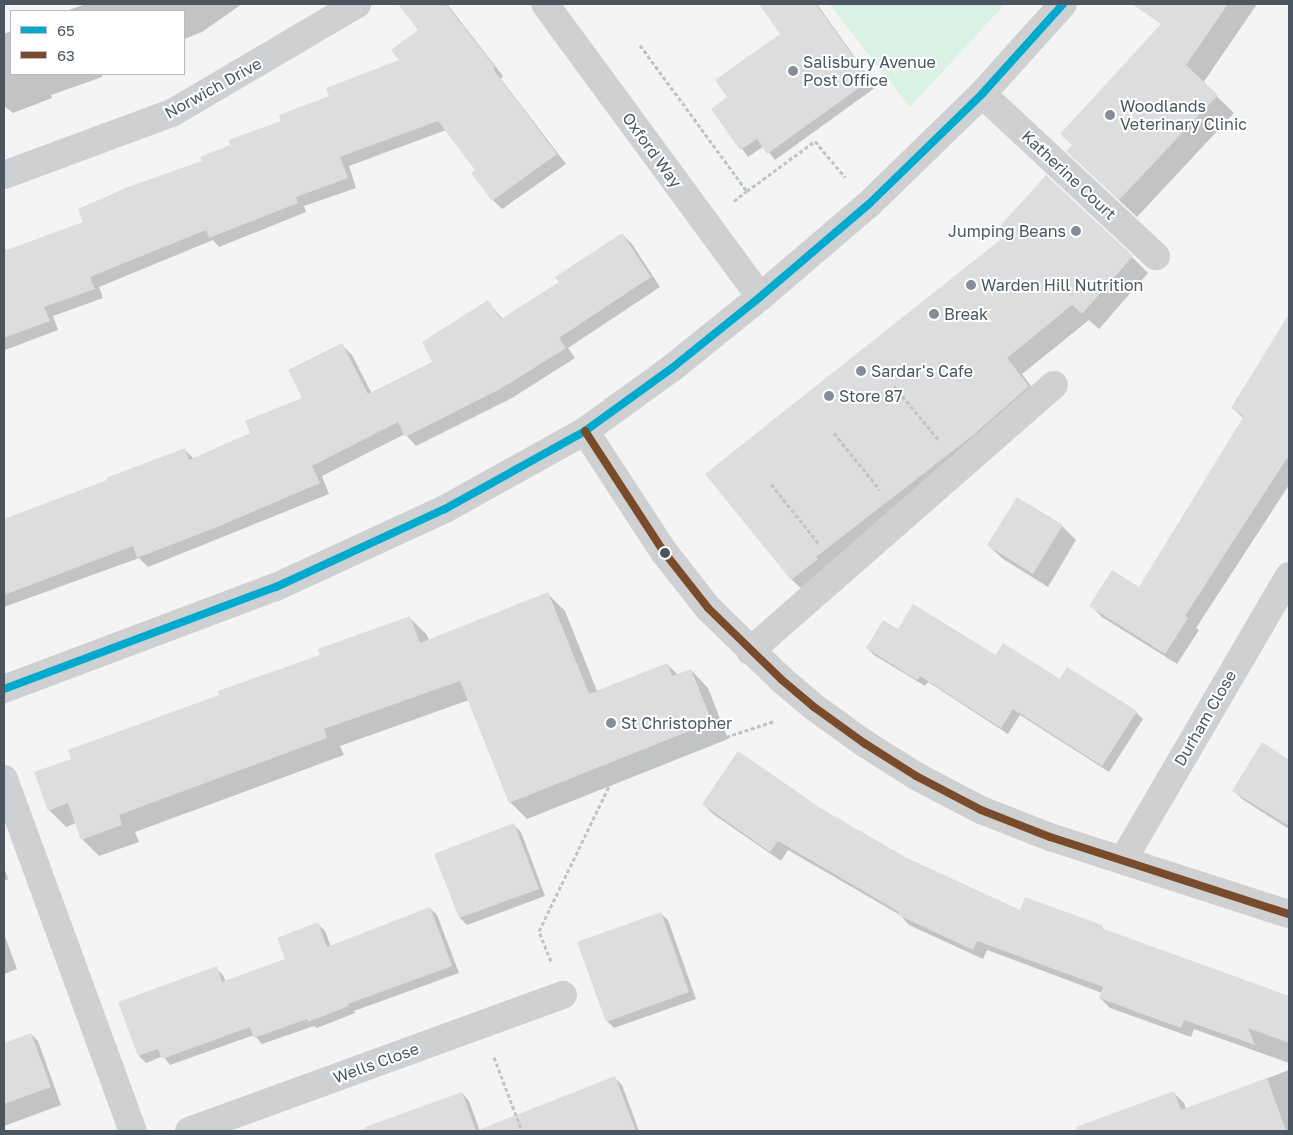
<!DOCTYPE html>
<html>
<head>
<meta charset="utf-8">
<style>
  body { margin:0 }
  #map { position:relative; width:1293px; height:1135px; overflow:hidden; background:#f4f4f4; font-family:"Golos Text",sans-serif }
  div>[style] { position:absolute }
  .green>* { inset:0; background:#d9f2e3 }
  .shadow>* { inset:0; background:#0003 }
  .building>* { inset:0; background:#ddddde }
  .path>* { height:3px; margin-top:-1.5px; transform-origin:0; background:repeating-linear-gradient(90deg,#bcc7c4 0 4px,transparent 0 6.5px) }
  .street>* { height:28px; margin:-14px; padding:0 14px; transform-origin:14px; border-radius:14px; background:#ced0d2 }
  .bus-1>* { height:8px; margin:-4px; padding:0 4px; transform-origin:4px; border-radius:4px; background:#00a9ce }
  .bus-2>* { height:8px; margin:-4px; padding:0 4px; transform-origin:4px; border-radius:4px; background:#7a4b2a }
  .dots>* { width:14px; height:14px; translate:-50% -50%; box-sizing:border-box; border:2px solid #fff; border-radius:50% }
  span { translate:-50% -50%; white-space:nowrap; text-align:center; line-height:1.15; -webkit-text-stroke:4px #fff; paint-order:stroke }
  .poi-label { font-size:16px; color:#4a5661 }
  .left { translate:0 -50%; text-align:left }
  .right { translate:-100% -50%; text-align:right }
  .street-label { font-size:16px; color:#4a5661 }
  .frame { position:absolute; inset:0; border:5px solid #4a5661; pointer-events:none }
  .legend { position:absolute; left:10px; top:10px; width:175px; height:65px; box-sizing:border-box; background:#fff; border:1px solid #b7bbc0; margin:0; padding:6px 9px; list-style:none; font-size:15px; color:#4a5661 }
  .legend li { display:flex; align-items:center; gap:10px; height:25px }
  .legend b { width:25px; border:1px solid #b7bbc0 }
</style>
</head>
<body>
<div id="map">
  <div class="green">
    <i style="clip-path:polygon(829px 4px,1005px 4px,910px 107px)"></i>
  </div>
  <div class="shadow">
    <i style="clip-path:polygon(86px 4px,242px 4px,202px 32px,184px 39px,184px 11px,66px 11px)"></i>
    <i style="clip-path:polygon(403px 4px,447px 4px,503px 76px,501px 79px,566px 164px,502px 209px,493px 200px,477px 170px,446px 130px,349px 166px,356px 188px,304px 206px,306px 212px,219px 247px,213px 240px,99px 287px,103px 298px,53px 316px,58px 330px,5px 350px,4px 348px,4px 248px,7px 251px,85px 223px,401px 61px,419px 30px,400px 5px)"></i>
    <i style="clip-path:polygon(760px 4px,817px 4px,876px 87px,775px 160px,764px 146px,748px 157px,713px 109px,729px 98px,782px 34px)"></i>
    <i style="clip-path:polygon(1170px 4px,1257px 4px,1203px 83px,1234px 113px,1137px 217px,1086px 169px,1163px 25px,1158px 21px)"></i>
    <i style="clip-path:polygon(11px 31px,11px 74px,102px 74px,102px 77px,51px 95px,52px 98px,13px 113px,4px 106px,4px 34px)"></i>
    <i style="clip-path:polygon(622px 234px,632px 244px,660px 287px,568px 348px,575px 358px,512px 398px,416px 446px,405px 434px,322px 476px,329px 494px,148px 567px,139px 558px,4px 607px,4px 520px,109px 481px,184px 449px,194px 459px,251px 434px,303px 398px,342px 345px,352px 355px,372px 394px,434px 362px,488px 302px,503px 319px,560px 283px)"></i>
    <i style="clip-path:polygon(1001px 240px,1132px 257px,1148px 273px,1099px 329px,1089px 320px,1022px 374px,1044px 403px,808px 595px,792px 580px,707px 474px)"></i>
    <i style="clip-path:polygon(1277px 335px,1289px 343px,1289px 485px,1196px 628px,1199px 630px,1177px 664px,1102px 617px,1091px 606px,1140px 589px,1244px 419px,1232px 407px)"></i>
    <i style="clip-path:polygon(1062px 526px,1076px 540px,1048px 587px,1003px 559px,988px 545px)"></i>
    <i style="clip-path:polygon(548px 594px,565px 611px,597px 691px,667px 664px,678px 675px,691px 670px,708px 688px,728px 739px,527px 819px,510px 802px,469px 700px,340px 746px,344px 755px,135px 832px,139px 842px,99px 856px,82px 839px,76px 823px,66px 827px,49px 810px,73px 760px,220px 695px,322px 656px,410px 618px,427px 635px,429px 641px)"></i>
    <i style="clip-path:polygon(898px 631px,996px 656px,1136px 712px,1143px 719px,1109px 772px,1020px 715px,1008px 734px,928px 682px,925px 686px,874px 655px,867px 648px)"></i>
    <i style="clip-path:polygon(1263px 744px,1289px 761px,1289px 829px,1242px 799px,1234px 791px)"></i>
    <i style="clip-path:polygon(703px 804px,821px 810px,907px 859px,1021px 912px,1101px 926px,1107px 932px,1289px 998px,1289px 1063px,1194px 1029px,1191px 1037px,1110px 1008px,1100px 998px,1102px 993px,987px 950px,983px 959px,909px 925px,900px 915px,788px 850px,781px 861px,713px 814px)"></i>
    <i style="clip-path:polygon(514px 825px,521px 832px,545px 896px,467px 925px,460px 918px,436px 854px)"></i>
    <i style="clip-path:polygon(4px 867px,8px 879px,4px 881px)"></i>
    <i style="clip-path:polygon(430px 908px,437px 915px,459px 973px,354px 1011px,355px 1013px,317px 1028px,314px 1026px,262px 1044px,254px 1035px,170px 1065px,163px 1056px,146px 1063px,139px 1056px,216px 968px,223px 975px,226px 982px,287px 960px,318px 924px,325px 931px,331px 947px)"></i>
    <i style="clip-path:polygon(660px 913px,668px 920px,696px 999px,614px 1028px,607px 1021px)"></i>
    <i style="clip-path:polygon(4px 934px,17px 969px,4px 974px)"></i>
    <i style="clip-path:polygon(31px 1034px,38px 1041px,61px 1105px,4px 1126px,4px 1044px)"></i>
    <i style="clip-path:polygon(1289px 1070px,1289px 1131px,1083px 1131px,1136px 1113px,1174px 1093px,1184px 1103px,1186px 1109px)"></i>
    <i style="clip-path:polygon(615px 1078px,622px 1085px,639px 1131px,545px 1131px,537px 1108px)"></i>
    <i style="clip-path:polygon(462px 1093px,469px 1101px,480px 1131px,360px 1131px)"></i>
  </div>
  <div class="building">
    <i style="clip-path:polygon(398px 4px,446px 4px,495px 67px,493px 69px,557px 154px,492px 201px,471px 173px,475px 170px,438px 121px,340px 157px,348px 178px,296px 197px,298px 203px,209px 238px,206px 230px,90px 277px,95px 289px,44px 307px,50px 321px,4px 338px,4px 251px,83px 222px,78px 209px,128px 187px,202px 161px,200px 157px,230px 145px,228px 140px,281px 121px,279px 115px,329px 96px,326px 88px,399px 60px,391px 50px,418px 30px)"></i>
    <i style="clip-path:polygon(759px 4px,816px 4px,870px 80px,767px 154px,757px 139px,740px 150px,711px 109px,727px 97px,715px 80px,780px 34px)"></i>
    <i style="clip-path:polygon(1132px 4px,1228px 4px,1186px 65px,1218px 95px,1119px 200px,1066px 151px,1072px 145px,1060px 134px,1161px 24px)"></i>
    <i style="clip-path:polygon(1046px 175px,1133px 256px,1082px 314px,1072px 305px,1007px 358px,1029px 386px,972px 436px,816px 557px,818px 559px,791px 580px,705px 474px,1000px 240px,993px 234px)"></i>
    <i style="clip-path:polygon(622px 233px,651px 277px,559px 338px,566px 348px,502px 388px,405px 437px,398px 422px,312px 466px,320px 483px,215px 528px,137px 558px,133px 546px,4px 595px,4px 519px,107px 480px,106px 478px,185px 448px,189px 460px,250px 433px,245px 421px,302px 398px,288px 370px,342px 343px,368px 394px,432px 362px,422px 342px,488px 300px,501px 319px,559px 282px,555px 277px)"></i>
    <i style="clip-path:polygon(1289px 314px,1289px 455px,1185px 616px,1188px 618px,1165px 654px,1089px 606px,1112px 570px,1139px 587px,1244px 416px,1231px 408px)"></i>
    <i style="clip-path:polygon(1017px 497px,1063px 525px,1033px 574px,987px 545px)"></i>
    <i style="clip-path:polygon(548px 592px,589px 694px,667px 663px,672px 676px,691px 669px,712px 722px,509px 803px,460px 681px,324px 729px,327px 738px,119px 815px,122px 825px,81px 840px,68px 803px,48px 811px,34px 772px,71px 759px,68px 750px,219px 695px,218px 691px,320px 655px,318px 649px,410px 616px,420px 643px)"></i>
    <i style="clip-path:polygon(913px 604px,996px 655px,1003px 643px,1060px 679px,1067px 667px,1137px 711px,1102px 766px,1013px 709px,1001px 728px,920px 676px,917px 680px,866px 648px,883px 620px,898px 629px)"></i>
    <i style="clip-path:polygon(1262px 742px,1289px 760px,1289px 826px,1232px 791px)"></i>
    <i style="clip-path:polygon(738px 751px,822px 809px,907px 858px,1020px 910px,1025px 897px,1102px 925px,1101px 928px,1289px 996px,1289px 1043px,1248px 1028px,1255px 1045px,1184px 1020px,1181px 1028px,1099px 998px,1103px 987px,977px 941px,973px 950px,898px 915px,899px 912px,778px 841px,770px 852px,702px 804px)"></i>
    <i style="clip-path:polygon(514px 823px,539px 889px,459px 918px,434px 854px)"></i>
    <i style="clip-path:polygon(430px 907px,452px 966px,348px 1004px,349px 1006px,308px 1022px,307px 1019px,254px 1038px,250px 1027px,162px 1059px,158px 1049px,138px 1056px,118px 1002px,217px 966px,222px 982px,285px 959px,277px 938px,318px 922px,327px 947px)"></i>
    <i style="clip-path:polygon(661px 912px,689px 992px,606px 1022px,577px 942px)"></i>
    <i style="clip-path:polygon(31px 1033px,51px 1087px,4px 1104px,4px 1043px)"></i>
    <i style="clip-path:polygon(615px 1076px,636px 1131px,481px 1131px,481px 1129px)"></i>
    <i style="clip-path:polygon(1267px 1078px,1286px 1131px,1077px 1131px,1076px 1127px,1174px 1091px,1181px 1110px)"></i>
    <i style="clip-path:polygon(462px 1092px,476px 1131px,366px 1131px,365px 1127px)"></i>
  </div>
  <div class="path">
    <i style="left:640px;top:45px;width:181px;rotate:53.8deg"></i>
    <i style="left:747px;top:191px;width:84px;rotate:-36.3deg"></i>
    <i style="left:815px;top:141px;width:47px;rotate:50.2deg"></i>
    <i style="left:734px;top:201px;width:16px;rotate:-38deg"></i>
    <i style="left:894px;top:386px;width:69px;rotate:50.3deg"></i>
    <i style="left:834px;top:433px;width:73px;rotate:51.1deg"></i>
    <i style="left:771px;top:484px;width:77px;rotate:51.3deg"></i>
    <i style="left:551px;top:961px;width:32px;rotate:-112deg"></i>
    <i style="left:539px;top:931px;width:174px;rotate:-64.2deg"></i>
    <i style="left:615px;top:774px;width:168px;rotate:-18.4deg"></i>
    <i style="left:494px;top:1057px;width:79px;rotate:69.3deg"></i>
  </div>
  <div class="street">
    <i style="left:545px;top:4px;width:363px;rotate:53.7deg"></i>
    <i style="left:982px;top:94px;width:238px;rotate:43deg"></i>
    <i style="left:4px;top:175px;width:179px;rotate:-20.3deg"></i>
    <i style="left:172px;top:113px;width:215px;rotate:-30.5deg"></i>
    <i style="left:585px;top:431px;width:145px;rotate:56.9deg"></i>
    <i style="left:664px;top:552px;width:71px;rotate:51.8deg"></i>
    <i style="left:708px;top:608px;width:103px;rotate:44.2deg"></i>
    <i style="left:782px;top:680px;width:42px;rotate:40.2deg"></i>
    <i style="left:814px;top:707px;width:62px;rotate:35.8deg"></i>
    <i style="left:864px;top:743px;width:62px;rotate:32.4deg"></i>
    <i style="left:916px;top:776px;width:73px;rotate:27.6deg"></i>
    <i style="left:981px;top:810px;width:74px;rotate:21.4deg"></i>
    <i style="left:1050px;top:837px;width:251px;rotate:17.9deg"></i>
    <i style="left:750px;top:651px;width:404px;rotate:-41.2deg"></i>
    <i style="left:4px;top:689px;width:290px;rotate:-20.6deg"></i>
    <i style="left:276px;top:587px;width:186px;rotate:-24.8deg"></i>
    <i style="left:445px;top:509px;width:160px;rotate:-29.1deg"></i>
    <i style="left:585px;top:431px;width:107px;rotate:-35.9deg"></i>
    <i style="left:672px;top:368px;width:113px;rotate:-38.9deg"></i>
    <i style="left:760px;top:297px;width:143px;rotate:-40.5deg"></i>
    <i style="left:869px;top:204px;width:158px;rotate:-44.2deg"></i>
    <i style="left:982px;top:94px;width:121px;rotate:-48deg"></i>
    <i style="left:4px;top:779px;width:375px;rotate:69.9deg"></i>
    <i style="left:1123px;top:860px;width:329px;rotate:-59.7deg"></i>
    <i style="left:189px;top:1131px;width:398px;rotate:-20deg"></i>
  </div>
  <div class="bus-1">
    <i style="left:4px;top:689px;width:290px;rotate:-20.6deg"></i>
    <i style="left:276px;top:587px;width:186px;rotate:-24.8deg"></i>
    <i style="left:445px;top:509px;width:160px;rotate:-29.1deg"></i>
    <i style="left:585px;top:431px;width:107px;rotate:-35.9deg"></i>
    <i style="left:672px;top:368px;width:113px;rotate:-38.9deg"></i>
    <i style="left:760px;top:297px;width:143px;rotate:-40.5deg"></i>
    <i style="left:869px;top:204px;width:158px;rotate:-44.2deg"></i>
    <i style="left:982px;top:94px;width:121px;rotate:-48deg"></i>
  </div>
  <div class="bus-2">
    <i style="left:585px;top:431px;width:145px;rotate:56.9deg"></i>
    <i style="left:664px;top:552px;width:71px;rotate:51.8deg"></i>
    <i style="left:708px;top:608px;width:103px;rotate:44.2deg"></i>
    <i style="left:782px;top:680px;width:42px;rotate:40.2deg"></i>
    <i style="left:814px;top:707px;width:62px;rotate:35.8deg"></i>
    <i style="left:864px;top:743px;width:62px;rotate:32.4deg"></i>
    <i style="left:916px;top:776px;width:73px;rotate:27.6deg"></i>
    <i style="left:981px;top:810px;width:74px;rotate:21.4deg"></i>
    <i style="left:1050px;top:837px;width:251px;rotate:17.9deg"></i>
  </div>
  <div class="dots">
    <i style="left:793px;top:71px;background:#868d94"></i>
    <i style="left:1110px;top:115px;background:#868d94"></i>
    <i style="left:1076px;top:231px;background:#868d94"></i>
    <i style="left:971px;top:285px;background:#868d94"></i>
    <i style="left:934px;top:314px;background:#868d94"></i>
    <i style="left:861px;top:371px;background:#868d94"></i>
    <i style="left:829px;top:396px;background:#868d94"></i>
    <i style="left:665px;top:553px;background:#4a5661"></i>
    <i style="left:611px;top:723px;background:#868d94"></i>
  </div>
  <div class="poi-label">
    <span class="left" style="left:803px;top:71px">Salisbury Avenue<br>Post Office</span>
    <span class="left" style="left:1120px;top:115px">Woodlands<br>Veterinary Clinic</span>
    <span class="right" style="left:1066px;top:231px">Jumping Beans</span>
    <span class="left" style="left:981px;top:285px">Warden Hill Nutrition</span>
    <span class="left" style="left:944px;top:314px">Break</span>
    <span class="left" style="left:871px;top:371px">Sardar's Cafe</span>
    <span class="left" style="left:839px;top:396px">Store 87</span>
    <span class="left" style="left:621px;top:723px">St Christopher</span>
  </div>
  <div class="street-label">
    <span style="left:213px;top:88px;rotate:-29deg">Norwich Drive</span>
    <span style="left:652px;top:150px;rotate:54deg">Oxford Way</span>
    <span style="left:1069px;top:175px;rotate:43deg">Katherine Court</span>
    <span style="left:1205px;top:718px;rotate:-60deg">Durham Close</span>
    <span style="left:376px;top:1063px;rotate:-20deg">Wells Close</span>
  </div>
  <div class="frame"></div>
  <ul class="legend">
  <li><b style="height:6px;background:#00a9ce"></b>65</li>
  <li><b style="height:6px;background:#7a4b2a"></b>63</li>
  </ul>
</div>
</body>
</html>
